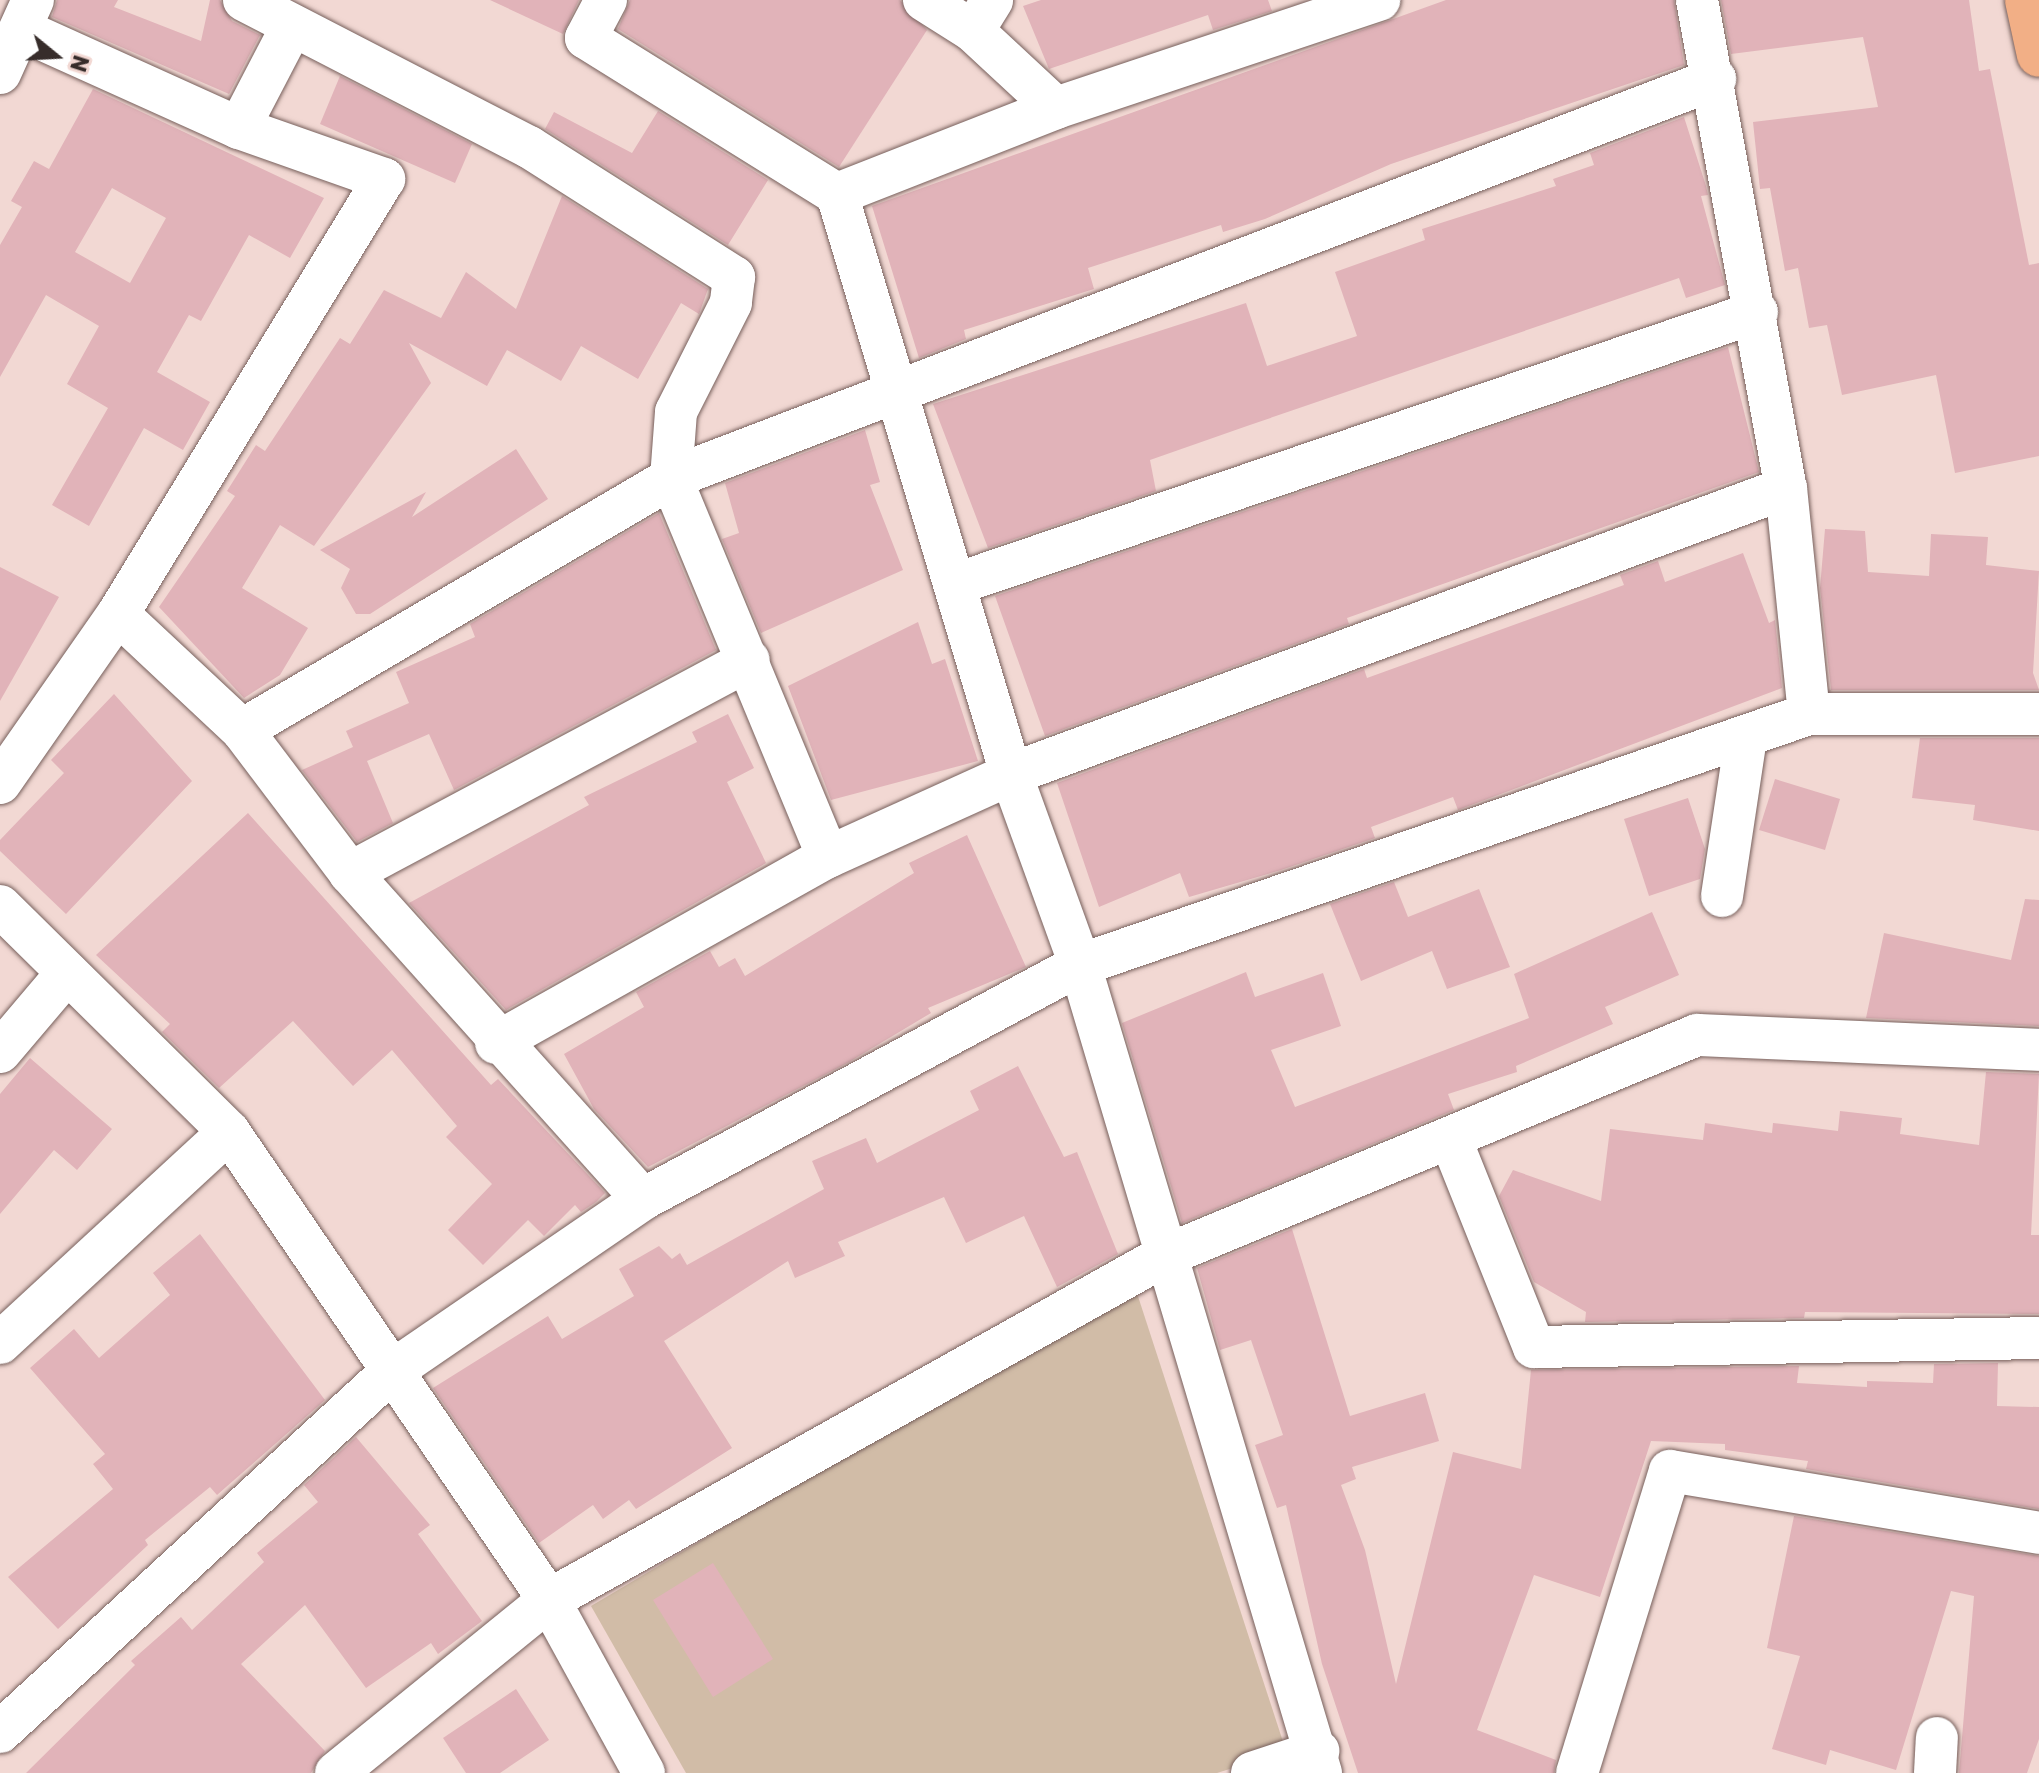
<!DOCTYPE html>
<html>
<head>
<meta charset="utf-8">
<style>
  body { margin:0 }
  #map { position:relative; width:2039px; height:1773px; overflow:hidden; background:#f2d8d3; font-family:Rubik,sans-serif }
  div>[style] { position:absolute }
  .green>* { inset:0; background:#d1bca7 }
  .building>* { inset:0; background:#e1b3b9 }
  .roads { filter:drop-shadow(0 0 2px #77605c) drop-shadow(0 0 2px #77605c) }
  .minor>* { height:42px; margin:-21px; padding:0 21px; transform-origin:21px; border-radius:21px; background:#fff }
  .major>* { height:44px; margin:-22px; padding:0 22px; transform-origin:22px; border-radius:22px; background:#f2af86 }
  span { translate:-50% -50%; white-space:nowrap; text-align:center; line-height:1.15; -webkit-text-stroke:6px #f2d8d3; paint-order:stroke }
  .north { position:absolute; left:16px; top:16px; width:80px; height:80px; -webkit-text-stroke:6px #f2d8d3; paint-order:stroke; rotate:108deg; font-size:22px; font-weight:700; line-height:32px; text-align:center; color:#372d2b }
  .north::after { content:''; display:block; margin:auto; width:28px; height:36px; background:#372d2b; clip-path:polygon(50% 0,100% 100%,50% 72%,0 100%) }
</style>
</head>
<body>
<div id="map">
  <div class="green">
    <i style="clip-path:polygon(1134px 1284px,1286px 1751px,1217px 1773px,686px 1773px,591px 1606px)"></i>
  </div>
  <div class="building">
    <i style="clip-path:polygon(57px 0,118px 0,114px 7px,201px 41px,210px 0,220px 0,232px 21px,260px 35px,229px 94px,52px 17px)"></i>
    <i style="clip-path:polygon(490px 0,579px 0,563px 34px)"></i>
    <i style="clip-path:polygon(630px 0,900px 0,927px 30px,839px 167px,618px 29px)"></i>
    <i style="clip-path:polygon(1041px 0,1268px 0,1272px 11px,1213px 30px,1208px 15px,1049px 69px,1023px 6px)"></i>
    <i style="clip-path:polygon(1446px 0,1674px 0,1684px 65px,1391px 164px,1265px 219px,1223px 232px,1221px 225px,1088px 268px,1094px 289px,964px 330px,966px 339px,919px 358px,872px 206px)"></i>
    <i style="clip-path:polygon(1721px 0,1969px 0,1979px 71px,1990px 69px,2029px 265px,2039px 263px,2039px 456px,1955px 473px,1936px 375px,1842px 395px,1827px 325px,1809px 328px,1798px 268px,1785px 271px,1770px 188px,1760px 189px,1753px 122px,1878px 107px,1863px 37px,1731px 54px)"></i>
    <i style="clip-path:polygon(340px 76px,472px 144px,455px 183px,320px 124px)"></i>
    <i style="clip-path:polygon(evenodd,93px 89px,324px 198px,290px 258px,249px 235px,201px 321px,189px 315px,157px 372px,210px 402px,183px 450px,144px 428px,89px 526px,52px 505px,108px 408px,67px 384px,99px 326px,46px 295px,0 377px,0 245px,22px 207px,11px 201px,34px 161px,49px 169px,93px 89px,112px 188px,166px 218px,130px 283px,75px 252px,112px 188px)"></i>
    <i style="clip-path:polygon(658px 111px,768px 180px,728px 245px,545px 129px,554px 112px,632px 153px)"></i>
    <i style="clip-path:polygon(1684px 117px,1706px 186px,1708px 195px,1701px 196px,1725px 285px,1686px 298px,1679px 278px,1247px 426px,1150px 460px,1156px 491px,988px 548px,933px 404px,1246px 303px,1267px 366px,1357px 336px,1335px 272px,1425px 240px,1422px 229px,1556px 186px,1553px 179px,1594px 165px,1590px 153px)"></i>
    <i style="clip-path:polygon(562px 196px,708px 289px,699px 314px,681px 303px,638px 379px,581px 346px,561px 381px,507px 350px,487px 386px,409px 343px,431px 383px,314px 546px,280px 525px,242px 588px,308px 628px,280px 675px,244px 698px,159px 607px,235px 496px,227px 491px,256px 445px,265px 451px,340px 338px,350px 344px,384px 290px,441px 318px,466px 272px,516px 309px)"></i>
    <i style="clip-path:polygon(1728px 347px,1759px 472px,1347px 618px,1349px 624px,1045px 736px,995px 596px)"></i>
    <i style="clip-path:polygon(865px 430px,880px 482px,870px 485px,903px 570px,761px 633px,722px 539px,739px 533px,725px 483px)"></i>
    <i style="clip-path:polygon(516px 449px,548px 499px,370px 614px,356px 614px,341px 588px,350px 569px,320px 550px,426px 492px,412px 517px)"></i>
    <i style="clip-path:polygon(659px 513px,716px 650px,454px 790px,429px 734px,367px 761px,393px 823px,357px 842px,302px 770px,353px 747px,346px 731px,409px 703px,396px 672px,475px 637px,470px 624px)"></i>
    <i style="clip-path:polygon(1825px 529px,1865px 531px,1868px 572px,1929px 576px,1931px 534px,1988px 537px,1986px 565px,2039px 571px,2033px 673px,2039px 690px,1831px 690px,1820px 588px)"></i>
    <i style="clip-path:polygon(1743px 553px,1769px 623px,1775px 620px,1782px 688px,1458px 810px,1453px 797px,1371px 827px,1375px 838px,1281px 870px,1189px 897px,1180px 873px,1099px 907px,1057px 783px,1364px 669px,1367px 678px,1624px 585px,1620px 575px,1658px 561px,1665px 582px)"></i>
    <i style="clip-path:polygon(0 567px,59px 597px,0 701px)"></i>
    <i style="clip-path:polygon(918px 622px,932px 664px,945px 659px,978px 761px,831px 800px,788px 686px)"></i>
    <i style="clip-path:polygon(114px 694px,192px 781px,66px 914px,0 851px,0 840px,64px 773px,51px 760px)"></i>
    <i style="clip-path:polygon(728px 714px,754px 768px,727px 782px,766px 863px,506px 1010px,409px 903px,589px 805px,584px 797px,697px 742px,692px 732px)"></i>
    <i style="clip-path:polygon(1920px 738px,2039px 738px,2039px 831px,1973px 820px,1975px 805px,1912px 798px)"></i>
    <i style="clip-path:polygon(1775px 779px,1840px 799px,1825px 850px,1759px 830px)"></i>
    <i style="clip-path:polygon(1688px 798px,1705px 849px,1700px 879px,1649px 896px,1624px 819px)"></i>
    <i style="clip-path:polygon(248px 813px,491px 1085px,498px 1079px,605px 1193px,596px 1202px,581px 1212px,575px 1205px,544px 1236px,528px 1220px,483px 1265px,448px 1230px,492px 1184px,446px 1137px,457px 1126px,392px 1050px,353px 1086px,293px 1021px,219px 1088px,162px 1032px,170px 1024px,96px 955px)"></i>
    <i style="clip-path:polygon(967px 835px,1026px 967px,928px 1008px,931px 1013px,849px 1062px,648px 1167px,594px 1109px,564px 1054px,644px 1007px,636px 992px,710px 951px,719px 967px,735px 958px,745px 976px,914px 873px,909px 863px)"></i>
    <i style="clip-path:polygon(1394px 882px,1408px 917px,1479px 889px,1510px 967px,1447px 989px,1432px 951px,1361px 981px,1330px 904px)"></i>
    <i style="clip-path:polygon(2025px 899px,2039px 900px,2039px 1026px,1866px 1018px,1884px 933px,2011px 960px)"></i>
    <i style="clip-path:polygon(1652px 912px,1679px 975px,1605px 1007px,1613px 1024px,1516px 1066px,1517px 1072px,1448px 1094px,1454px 1110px,1182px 1223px,1122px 1023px,1246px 972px,1255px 997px,1323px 973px,1341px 1026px,1271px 1050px,1295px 1107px,1529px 1018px,1514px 974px)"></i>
    <i style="clip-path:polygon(30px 1058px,112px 1129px,77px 1170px,54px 1150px,0 1214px,0 1094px)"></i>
    <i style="clip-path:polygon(1018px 1066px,1064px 1157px,1077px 1152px,1118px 1254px,1057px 1287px,1024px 1216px,966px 1243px,944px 1197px,838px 1242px,845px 1256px,795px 1278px,788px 1261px,664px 1341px,732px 1448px,636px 1509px,629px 1500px,603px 1519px,593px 1505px,539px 1543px,433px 1388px,548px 1316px,562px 1339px,634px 1296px,619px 1269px,659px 1246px,672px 1259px,680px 1253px,687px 1265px,824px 1189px,812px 1161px,866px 1138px,877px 1163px,979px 1110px,970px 1091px)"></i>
    <i style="clip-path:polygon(1986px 1072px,2039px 1074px,2031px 1235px,2039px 1235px,2039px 1314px,1805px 1312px,1804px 1318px,1585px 1322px,1586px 1312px,1534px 1282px,1499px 1196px,1513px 1170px,1601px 1201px,1610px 1129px,1703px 1140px,1705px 1123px,1772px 1133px,1773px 1123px,1838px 1131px,1840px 1111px,1902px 1118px,1900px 1134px,1979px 1145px)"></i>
    <i style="clip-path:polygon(1292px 1229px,1350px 1416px,1425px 1393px,1439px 1441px,1352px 1467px,1356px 1479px,1341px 1485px,1365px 1550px,1396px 1684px,1453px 1452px,1521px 1469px,1531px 1370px,1799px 1366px,1797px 1383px,1867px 1387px,1867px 1381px,1933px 1383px,1934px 1364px,1998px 1363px,1997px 1406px,2039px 1407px,2039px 1509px,1806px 1469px,1808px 1461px,1725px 1450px,1725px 1444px,1651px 1441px,1600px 1597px,1534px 1575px,1477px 1730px,1556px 1760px,1554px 1773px,1358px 1773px,1322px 1664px,1286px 1505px,1277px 1508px,1255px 1445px,1283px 1435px,1251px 1340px,1220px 1350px,1197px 1268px)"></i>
    <i style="clip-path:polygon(200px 1234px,325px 1400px,217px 1495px,210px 1487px,145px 1540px,148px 1545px,58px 1629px,8px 1577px,113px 1489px,93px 1464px,105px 1454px,30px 1368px,74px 1329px,99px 1358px,170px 1295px,153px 1273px)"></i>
    <i style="clip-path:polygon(356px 1437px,430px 1525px,418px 1534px,482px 1621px,438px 1654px,431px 1643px,366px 1688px,305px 1605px,241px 1664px,325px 1751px,311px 1773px,26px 1773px,135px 1665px,131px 1661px,181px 1617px,192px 1630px,264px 1562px,257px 1553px,318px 1502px,304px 1485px)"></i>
    <i style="clip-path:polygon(1794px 1516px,2039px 1556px,2039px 1739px,2027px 1773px,1959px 1773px,1974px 1596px,1951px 1591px,1896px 1770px,1830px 1750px,1826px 1765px,1772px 1749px,1800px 1656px,1767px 1648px)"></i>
    <i style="clip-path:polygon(713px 1563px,773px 1659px,713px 1697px,653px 1600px)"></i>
    <i style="clip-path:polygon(516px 1689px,549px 1740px,500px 1773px,466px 1773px,443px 1738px)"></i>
  </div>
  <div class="roads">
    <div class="minor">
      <i style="left:244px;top:0;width:321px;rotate:27.3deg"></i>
      <i style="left:529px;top:147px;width:243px;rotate:32.4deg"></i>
      <i style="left:734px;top:277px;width:26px;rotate:97deg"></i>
      <i style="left:731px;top:303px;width:122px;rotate:116.8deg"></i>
      <i style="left:676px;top:412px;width:66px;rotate:94.3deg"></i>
      <i style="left:671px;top:478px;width:410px;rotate:67.5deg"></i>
      <i style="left:606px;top:0;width:43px;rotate:117.8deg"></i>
      <i style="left:586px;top:38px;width:296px;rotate:31.9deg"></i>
      <i style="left:837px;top:194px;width:606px;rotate:73.3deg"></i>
      <i style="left:1011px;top:774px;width:203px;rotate:70.1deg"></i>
      <i style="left:1080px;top:965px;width:843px;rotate:73.39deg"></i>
      <i style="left:924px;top:0;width:58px;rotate:32.3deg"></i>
      <i style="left:973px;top:31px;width:113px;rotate:42.9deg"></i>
      <i style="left:1697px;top:0;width:496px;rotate:79.7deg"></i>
      <i style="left:1786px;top:488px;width:227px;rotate:84.2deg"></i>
      <i style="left:24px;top:31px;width:236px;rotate:24.3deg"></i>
      <i style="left:239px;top:128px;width:154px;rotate:19.4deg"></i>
      <i style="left:384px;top:179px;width:510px;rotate:121.45deg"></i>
      <i style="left:973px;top:31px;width:36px;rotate:-58deg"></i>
      <i style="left:0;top:73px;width:80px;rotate:-65.7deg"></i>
      <i style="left:239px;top:128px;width:113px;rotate:-62.5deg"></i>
      <i style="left:837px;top:194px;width:235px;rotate:-21.4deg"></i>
      <i style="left:1056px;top:108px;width:341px;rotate:-18.5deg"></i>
      <i style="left:956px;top:584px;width:846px;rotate:-18.76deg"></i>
      <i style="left:242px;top:730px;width:498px;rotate:-30.4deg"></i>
      <i style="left:671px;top:478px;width:1118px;rotate:-20.92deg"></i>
      <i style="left:0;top:783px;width:206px;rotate:-55.1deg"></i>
      <i style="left:118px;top:614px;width:170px;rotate:43.1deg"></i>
      <i style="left:242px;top:730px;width:179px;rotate:52.9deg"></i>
      <i style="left:350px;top:873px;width:438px;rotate:48.1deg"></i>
      <i style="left:350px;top:873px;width:452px;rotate:-28.1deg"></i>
      <i style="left:1722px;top:896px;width:161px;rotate:-81.4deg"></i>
      <i style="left:0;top:906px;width:322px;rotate:44.6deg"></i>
      <i style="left:229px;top:1132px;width:567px;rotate:55.64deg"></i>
      <i style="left:549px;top:1600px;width:197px;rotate:61.2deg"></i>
      <i style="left:496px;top:1043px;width:381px;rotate:-29.3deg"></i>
      <i style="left:828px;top:857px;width:201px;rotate:-24.4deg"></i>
      <i style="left:1011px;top:774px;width:826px;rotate:-20.26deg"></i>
      <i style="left:0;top:1052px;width:104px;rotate:-49.7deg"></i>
      <i style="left:1451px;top:1140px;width:223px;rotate:68.2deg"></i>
      <i style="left:1534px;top:1347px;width:505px;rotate:-1.02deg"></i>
      <i style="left:0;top:1343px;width:311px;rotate:-42.7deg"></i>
      <i style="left:0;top:1732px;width:533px;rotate:-42.64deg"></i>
      <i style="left:392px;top:1371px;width:304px;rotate:-34.4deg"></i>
      <i style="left:643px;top:1199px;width:496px;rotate:-28.2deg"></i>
      <i style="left:1080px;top:965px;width:771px;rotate:-19deg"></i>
      <i style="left:1809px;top:714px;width:230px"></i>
      <i style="left:336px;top:1773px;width:274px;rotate:-39.1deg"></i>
      <i style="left:549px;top:1600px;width:705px;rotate:-29.22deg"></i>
      <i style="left:1164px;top:1256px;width:577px;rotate:-22.52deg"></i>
      <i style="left:1697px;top:1035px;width:342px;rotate:2.5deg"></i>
      <i style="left:1252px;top:1773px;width:70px;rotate:-18.4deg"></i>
      <i style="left:1577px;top:1773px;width:316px;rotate:-72.9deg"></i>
      <i style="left:1670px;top:1471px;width:374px;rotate:9.5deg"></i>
      <i style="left:1935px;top:1773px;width:35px;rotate:-87deg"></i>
    </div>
    <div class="major">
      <i style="left:2027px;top:0;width:56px;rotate:77.7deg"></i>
    </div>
  </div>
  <div class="north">N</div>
</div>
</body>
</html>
